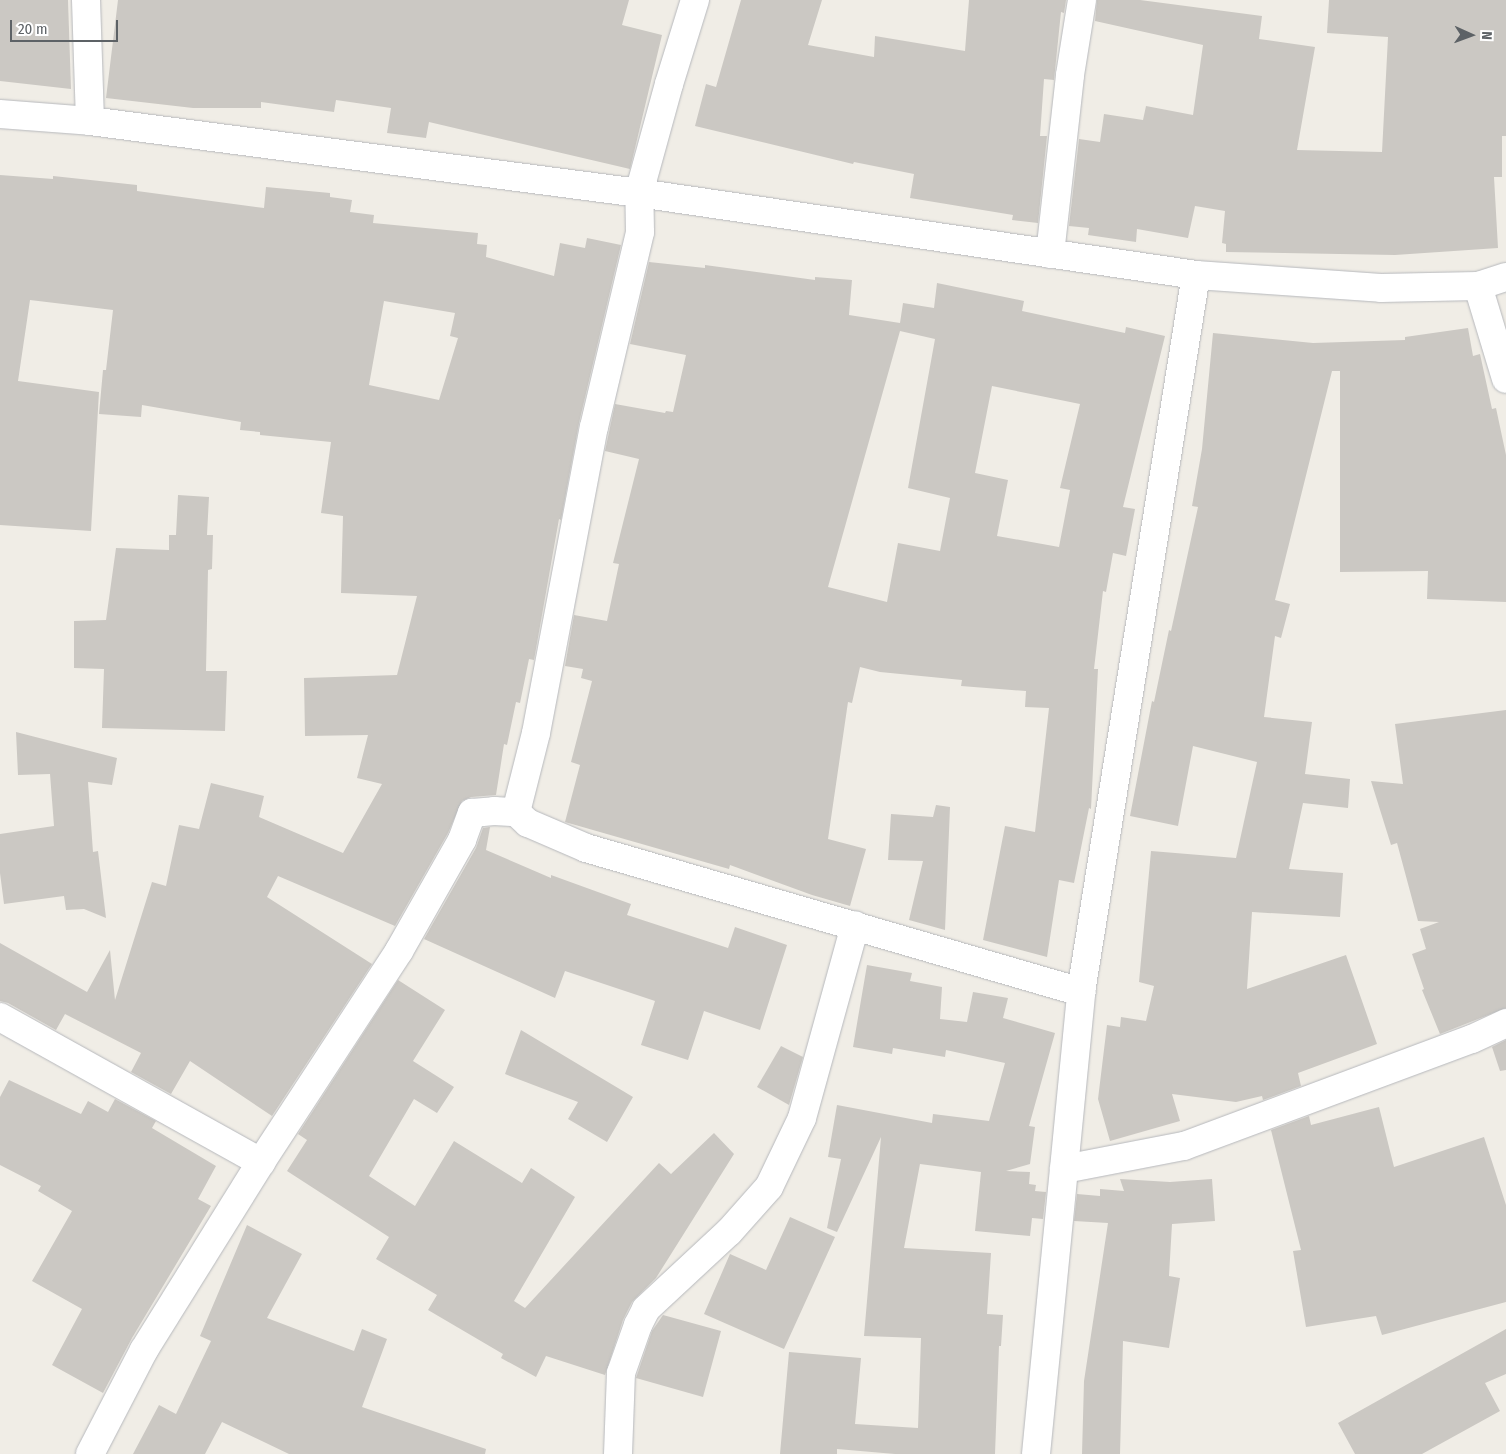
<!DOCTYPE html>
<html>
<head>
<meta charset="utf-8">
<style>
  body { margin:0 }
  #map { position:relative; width:1506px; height:1454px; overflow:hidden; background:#f0ede6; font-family:"Fira Sans Condensed",sans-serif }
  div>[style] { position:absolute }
  .building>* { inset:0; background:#cbc8c3 }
  .roads { filter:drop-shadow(0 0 1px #b6b8bc) drop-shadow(0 0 1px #b6b8bc) }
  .minor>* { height:28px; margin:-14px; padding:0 14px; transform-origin:14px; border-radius:14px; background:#fff }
  .secondary>* { height:28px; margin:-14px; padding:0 14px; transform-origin:14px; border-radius:14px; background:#fff }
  span { translate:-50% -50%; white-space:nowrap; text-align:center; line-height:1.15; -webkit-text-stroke:5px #fff; paint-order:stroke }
  .north { position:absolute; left:1446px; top:10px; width:50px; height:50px; -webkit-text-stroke:4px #fff; paint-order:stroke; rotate:92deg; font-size:14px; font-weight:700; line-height:20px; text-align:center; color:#5d6266 }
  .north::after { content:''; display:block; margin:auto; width:18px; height:22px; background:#5d6266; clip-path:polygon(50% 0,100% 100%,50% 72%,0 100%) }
  .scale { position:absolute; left:10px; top:20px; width:108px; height:22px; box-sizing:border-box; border:2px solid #5d6266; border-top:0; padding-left:6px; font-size:15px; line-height:18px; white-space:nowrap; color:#5d6266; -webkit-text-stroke:4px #fff; paint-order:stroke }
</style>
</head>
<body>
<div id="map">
  <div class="building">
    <i style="clip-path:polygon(0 0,68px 0,71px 89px,0 81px)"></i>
    <i style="clip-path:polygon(118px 0,629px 0,622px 25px,662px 35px,630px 169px,429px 122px,426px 138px,387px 133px,391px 108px,336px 100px,334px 112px,261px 102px,261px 108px,193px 108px,106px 98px)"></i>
    <i style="clip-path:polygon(741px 0,822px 0,808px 45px,874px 57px,875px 36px,965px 51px,969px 0,1066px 0,1064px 13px,1061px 12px,1054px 80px,1044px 79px,1040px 136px,1047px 136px,1038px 223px,1012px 220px,1013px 215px,910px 198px,914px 174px,854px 162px,853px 164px,695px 126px,706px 84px,716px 87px)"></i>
    <i style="clip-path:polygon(1097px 0,1140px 0,1262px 16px,1259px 39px,1315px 47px,1297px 150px,1382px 152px,1388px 37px,1327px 33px,1329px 0,1506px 0,1506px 136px,1502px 136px,1502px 177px,1494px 177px,1498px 248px,1395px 255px,1226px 252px,1226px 244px,1222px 243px,1225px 211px,1195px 206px,1188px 238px,1137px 229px,1136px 242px,1088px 235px,1089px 228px,1069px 226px,1079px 139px,1100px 142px,1104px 114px,1143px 120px,1146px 106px,1193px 115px,1203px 45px,1095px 21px)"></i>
    <i style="clip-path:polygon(evenodd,0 175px,53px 179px,53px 176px,137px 185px,137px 191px,264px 208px,266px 187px,330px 193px,330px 197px,352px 200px,350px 212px,374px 215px,373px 223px,478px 233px,477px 244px,487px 245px,486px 257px,554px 276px,560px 243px,585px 248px,587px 238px,621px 245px,579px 423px,561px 520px,559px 519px,534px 660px,529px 659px,520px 703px,516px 702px,507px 745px,504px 744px,496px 795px,471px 797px,462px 801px,448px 833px,395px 926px,278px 876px,267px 897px,372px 964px,272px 1116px,190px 1061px,171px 1094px,131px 1072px,141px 1053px,65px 1014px,56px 1030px,8px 1003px,0 1001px,0 943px,87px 992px,110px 950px,115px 1000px,152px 882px,166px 886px,179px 825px,199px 829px,211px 783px,264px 796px,259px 817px,343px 853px,382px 784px,357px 778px,368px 735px,305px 736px,304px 678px,397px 675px,417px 596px,341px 593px,343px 516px,321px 513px,331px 442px,260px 435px,260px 432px,240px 430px,241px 422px,142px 405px,141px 417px,99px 414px,103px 370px,106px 370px,113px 310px,30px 300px,18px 381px,99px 392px,91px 531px,0 525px,0 175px,384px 301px,455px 313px,450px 336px,458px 338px,439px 400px,369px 385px,384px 301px)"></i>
    <i style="clip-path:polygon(evenodd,649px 262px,705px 268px,705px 265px,815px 280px,815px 277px,852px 280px,849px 315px,900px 323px,903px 303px,934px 308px,937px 283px,1024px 301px,1022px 311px,1125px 333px,1126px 327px,1165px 336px,1123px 507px,1135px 509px,1126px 556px,1113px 553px,1106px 592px,1103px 591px,1094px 669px,1098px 669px,1091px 809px,1089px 808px,1074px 883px,1059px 880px,1047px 957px,983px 940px,1005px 826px,1035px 832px,1049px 708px,1025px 707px,1026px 691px,961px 686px,962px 680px,880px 672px,860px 667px,852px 703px,848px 702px,828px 839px,866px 849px,850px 906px,812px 895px,730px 865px,729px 869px,565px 822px,580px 765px,571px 762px,592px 681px,581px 678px,583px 669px,565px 666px,574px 615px,607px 621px,619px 564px,613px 563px,639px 459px,605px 451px,615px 404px,665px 413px,666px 411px,673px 412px,686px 355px,630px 344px,649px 262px,900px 331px,935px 339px,908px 488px,950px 498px,940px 551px,898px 543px,887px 602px,828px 587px,900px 331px,649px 262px,992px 386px,1080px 404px,1060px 488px,1070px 490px,1059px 547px,997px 536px,1008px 480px,975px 473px,992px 386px)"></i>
    <i style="clip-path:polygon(1468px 328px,1473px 356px,1480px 354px,1492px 409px,1496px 408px,1506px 455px,1506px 602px,1427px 599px,1428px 571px,1340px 572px,1340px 371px,1332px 371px,1275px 600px,1290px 604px,1281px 638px,1275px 636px,1264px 717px,1312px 722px,1305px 774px,1350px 779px,1348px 808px,1303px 803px,1289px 869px,1343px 873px,1340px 917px,1252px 912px,1247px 989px,1346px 955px,1377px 1044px,1298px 1073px,1301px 1086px,1263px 1100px,1262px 1096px,1236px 1102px,1172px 1094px,1180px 1121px,1110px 1141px,1098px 1099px,1107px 1025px,1120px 1027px,1121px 1017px,1146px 1021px,1154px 986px,1139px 982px,1151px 851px,1236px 858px,1257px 762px,1193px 746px,1178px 826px,1130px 816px,1152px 701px,1154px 702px,1169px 630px,1171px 631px,1198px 507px,1192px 506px,1202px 449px,1213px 333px,1313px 343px,1405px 340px,1405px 337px)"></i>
    <i style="clip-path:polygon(178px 495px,209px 497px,207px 535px,213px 535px,212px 569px,208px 570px,206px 671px,227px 671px,225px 731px,102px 728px,104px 669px,74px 668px,74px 621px,106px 620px,116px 548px,169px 550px,169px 535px,176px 535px)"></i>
    <i style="clip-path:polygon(1506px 710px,1506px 1008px,1440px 1034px,1422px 990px,1424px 989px,1412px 954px,1426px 949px,1420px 929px,1439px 922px,1418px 921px,1397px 843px,1391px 845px,1371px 781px,1403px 784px,1395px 724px)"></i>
    <i style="clip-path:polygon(16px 732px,117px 758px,112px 785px,88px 782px,93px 852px,98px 851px,106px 918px,84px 909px,66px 910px,64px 896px,4px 904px,0 873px,0 834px,54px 826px,50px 774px,18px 775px)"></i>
    <i style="clip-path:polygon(936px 805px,950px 807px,945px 930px,909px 920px,923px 861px,888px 860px,891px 814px,933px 817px)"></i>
    <i style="clip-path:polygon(490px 827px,486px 850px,551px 878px,551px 875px,631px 904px,627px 915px,728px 948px,735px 927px,787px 945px,760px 1030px,704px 1011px,688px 1060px,641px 1045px,655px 1001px,565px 971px,555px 998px,424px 939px,476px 848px,483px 828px)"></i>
    <i style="clip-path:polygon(867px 965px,912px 973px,910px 981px,942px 987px,940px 1019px,967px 1022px,973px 992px,1008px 998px,1003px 1018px,1055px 1033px,1029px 1126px,1035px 1127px,1030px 1164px,1006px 1171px,1030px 1172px,1029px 1184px,1036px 1185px,1035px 1191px,1046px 1192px,1043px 1219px,1032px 1218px,1030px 1236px,975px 1231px,981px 1172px,920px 1164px,904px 1248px,991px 1253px,987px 1314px,1003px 1315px,1001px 1346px,999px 1346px,995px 1454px,895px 1454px,837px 1449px,837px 1454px,780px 1454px,789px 1352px,861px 1358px,855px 1424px,918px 1428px,921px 1338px,864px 1336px,881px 1137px,837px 1232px,827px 1228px,841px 1159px,828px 1157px,837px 1105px,932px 1123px,933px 1114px,989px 1121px,1005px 1063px,946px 1050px,945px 1057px,893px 1048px,892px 1054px,853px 1047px)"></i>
    <i style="clip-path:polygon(398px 980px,445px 1010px,413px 1061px,454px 1087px,437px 1113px,414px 1099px,369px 1176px,415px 1206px,454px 1141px,522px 1183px,531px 1168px,575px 1197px,514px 1301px,525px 1308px,659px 1163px,671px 1174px,714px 1133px,734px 1154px,656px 1278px,632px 1302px,623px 1320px,605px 1375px,546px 1356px,536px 1377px,501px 1358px,503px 1354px,428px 1310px,437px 1295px,376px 1259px,389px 1237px,287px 1171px,307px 1140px,298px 1134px)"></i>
    <i style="clip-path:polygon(521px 1030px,633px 1097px,607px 1142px,568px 1119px,578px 1102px,505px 1074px)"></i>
    <i style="clip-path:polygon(1506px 1040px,1506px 1070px,1500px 1071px,1492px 1047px)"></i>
    <i style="clip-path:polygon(781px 1046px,803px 1057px,789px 1105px,757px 1087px)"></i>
    <i style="clip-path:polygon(9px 1080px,81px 1114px,88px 1101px,108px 1112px,115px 1099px,156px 1121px,152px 1128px,216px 1166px,198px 1199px,211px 1206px,132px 1338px,103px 1393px,52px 1365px,82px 1309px,32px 1281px,72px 1211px,38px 1191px,41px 1186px,0 1165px,0 1097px)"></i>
    <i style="clip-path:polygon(1379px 1107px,1394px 1167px,1484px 1137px,1506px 1205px,1506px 1302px,1382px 1335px,1376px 1316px,1306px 1327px,1293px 1251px,1301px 1250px,1271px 1130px,1309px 1116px,1311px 1125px)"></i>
    <i style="clip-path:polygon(1120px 1179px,1170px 1182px,1212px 1179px,1215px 1221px,1172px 1224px,1169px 1276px,1180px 1278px,1169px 1348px,1123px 1341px,1120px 1454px,1082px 1454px,1084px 1381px,1108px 1223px,1074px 1221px,1077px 1194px,1100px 1196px,1100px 1189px,1124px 1191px)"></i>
    <i style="clip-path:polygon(790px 1217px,835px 1237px,784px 1349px,704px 1314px,730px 1254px,766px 1270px)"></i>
    <i style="clip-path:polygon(247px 1225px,302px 1254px,267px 1318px,354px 1351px,362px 1329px,387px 1339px,362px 1407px,486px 1449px,485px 1454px,289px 1454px,222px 1422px,205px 1454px,133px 1454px,159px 1405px,176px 1414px,211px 1341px,200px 1336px)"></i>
    <i style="clip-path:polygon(663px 1315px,721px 1331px,703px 1397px,636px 1378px,652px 1331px)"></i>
    <i style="clip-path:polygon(1506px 1329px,1506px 1374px,1485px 1383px,1500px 1411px,1422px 1454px,1355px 1454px,1338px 1423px)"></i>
  </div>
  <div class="roads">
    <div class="minor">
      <i style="left:86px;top:0;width:121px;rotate:88.1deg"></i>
      <i style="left:1050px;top:254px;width:180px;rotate:-83.6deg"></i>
      <i style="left:1070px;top:75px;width:76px;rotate:-80.9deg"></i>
      <i style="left:1478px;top:286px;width:97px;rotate:73.2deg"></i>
      <i style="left:516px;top:812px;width:81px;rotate:-75.8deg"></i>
      <i style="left:536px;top:733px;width:311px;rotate:-79.3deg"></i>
      <i style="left:594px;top:427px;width:200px;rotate:-76.7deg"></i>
      <i style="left:640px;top:232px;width:39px;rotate:-91deg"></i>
      <i style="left:639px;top:193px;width:113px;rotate:-74.6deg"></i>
      <i style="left:669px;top:84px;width:88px;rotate:-72.8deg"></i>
      <i style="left:0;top:1017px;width:299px;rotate:29.1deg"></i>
      <i style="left:1064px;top:1169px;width:122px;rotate:-10.9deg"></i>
      <i style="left:1184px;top:1146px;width:307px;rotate:-20.4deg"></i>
      <i style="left:1472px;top:1039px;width:38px;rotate:-25deg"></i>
      <i style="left:90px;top:1454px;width:117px;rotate:-62.6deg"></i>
      <i style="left:144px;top:1350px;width:221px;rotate:-58.1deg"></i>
      <i style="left:261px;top:1162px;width:252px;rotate:-56.8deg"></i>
      <i style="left:399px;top:951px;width:128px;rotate:-60.4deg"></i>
      <i style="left:462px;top:840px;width:29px;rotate:-70deg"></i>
      <i style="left:472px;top:813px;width:22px;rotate:-5deg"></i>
      <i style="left:494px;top:811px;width:22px;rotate:3deg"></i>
      <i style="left:516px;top:812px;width:16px;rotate:43deg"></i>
      <i style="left:528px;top:823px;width:63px;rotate:23.3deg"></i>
      <i style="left:586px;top:848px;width:516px;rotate:16.22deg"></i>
      <i style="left:618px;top:1454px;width:81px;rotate:-87.9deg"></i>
      <i style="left:621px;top:1373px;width:51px;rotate:-70.5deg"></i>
      <i style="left:638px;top:1325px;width:18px;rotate:-63deg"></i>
      <i style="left:646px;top:1309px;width:113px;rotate:-42.9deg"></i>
      <i style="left:729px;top:1232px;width:60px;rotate:-48.4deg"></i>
      <i style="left:769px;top:1187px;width:76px;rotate:-64.4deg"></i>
      <i style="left:802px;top:1118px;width:200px;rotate:-74.6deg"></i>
      <i style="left:1036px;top:1454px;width:464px;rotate:-84.4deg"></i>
      <i style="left:1081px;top:992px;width:726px;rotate:-80.89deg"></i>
    </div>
    <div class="secondary">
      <i style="left:0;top:114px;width:90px;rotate:4.4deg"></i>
      <i style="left:90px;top:121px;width:554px;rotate:7.47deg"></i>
      <i style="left:639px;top:193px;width:563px;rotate:8.37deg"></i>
      <i style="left:1196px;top:275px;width:185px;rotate:4deg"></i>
      <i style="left:1381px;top:288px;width:97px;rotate:-1.2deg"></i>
      <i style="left:1478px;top:286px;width:29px;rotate:-18deg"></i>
    </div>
  </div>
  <div class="north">N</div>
  <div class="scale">20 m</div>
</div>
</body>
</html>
